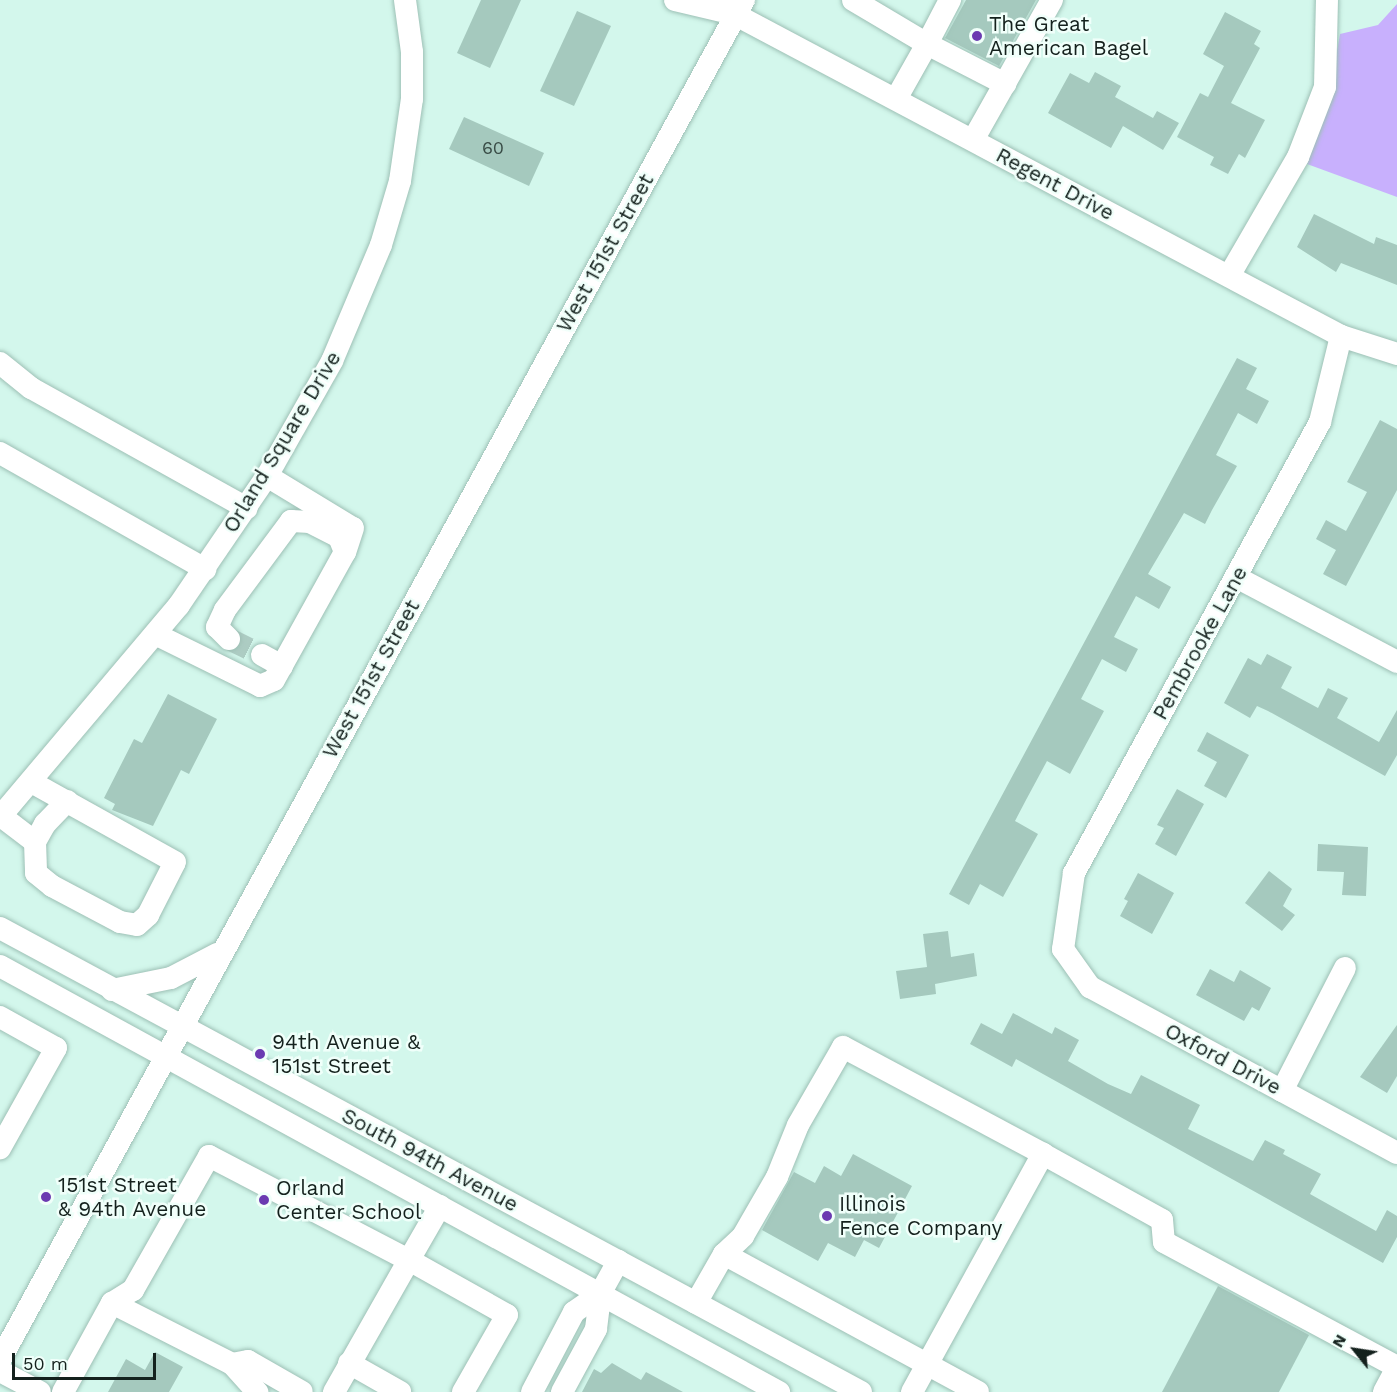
<!DOCTYPE html>
<html>
<head>
<meta charset="utf-8">
<style>
  body { margin:0 }
  #map { position:relative; width:1397px; height:1392px; overflow:hidden; background:#d3f7ec; font-family:"Work Sans",sans-serif }
  div>[style] { position:absolute }
  .green>* { inset:0; background:#c8b0fd }
  .building>* { inset:0; background:#a5c9be }
  .minor-tunnel>* { height:22px; margin-top:-11px; transform-origin:0; background:repeating-linear-gradient(90deg,#adccc3 0 22px,transparent 0 33px) }
  .roads { filter:drop-shadow(0 0 2px #9dc0b5) drop-shadow(0 0 2px #9dc0b5) }
  .minor>* { height:22px; margin:-11px; padding:0 11px; transform-origin:11px; border-radius:11px; background:#fff }
  .dots>* { width:16px; height:16px; translate:-50% -50%; box-sizing:border-box; border:3px solid #f0fffa; border-radius:50% }
  span { translate:-50% -50%; white-space:nowrap; text-align:center; line-height:1.15; -webkit-text-stroke:5px #f0fffa; paint-order:stroke }
  .number-label { font-size:18px; color:#384b45 }
  .number-label span { -webkit-text-stroke-width:0 }
  .poi-label { font-size:21px; color:#14211d }
  .left { translate:0 -50%; text-align:left }
  .street-label { font-size:21px; color:#14211d }
  .north { position:absolute; left:1325px; top:1320px; width:60px; height:60px; -webkit-text-stroke:4px #f0fffa; paint-order:stroke; rotate:300deg; font-size:16px; font-weight:700; line-height:24px; text-align:center; color:#14211d }
  .north::after { content:''; display:block; margin:auto; width:21px; height:27px; background:#14211d; clip-path:polygon(50% 0,100% 100%,50% 72%,0 100%) }
  .scale { position:absolute; left:12px; top:1353px; width:144px; height:27px; box-sizing:border-box; border:3px solid #14211d; border-top:0; padding-left:8px; font-size:18px; line-height:21px; white-space:nowrap; color:#14211d; -webkit-text-stroke:4px #f0fffa; paint-order:stroke }
</style>
</head>
<body>
<div id="map">
  <div class="green">
    <i style="clip-path:polygon(1397px 4px,1397px 197px,1307px 164px,1326px 112px,1340px 34px,1378px 25px)"></i>
  </div>
  <div class="building">
    <i style="clip-path:polygon(481px 0,521px 0,490px 68px,457px 53px)"></i>
    <i style="clip-path:polygon(966px 0,1036px 0,999px 66px,945px 38px)"></i>
    <i style="clip-path:polygon(577px 11px,611px 26px,574px 106px,540px 91px)"></i>
    <i style="clip-path:polygon(1225px 12px,1261px 31px,1254px 44px,1260px 48px,1231px 103px,1265px 120px,1245px 158px,1239px 154px,1228px 174px,1210px 165px,1214px 157px,1177px 137px,1200px 93px,1208px 97px,1224px 66px,1203px 54px)"></i>
    <i style="clip-path:polygon(1095px 72px,1121px 86px,1115px 97px,1153px 118px,1157px 111px,1179px 123px,1163px 150px,1123px 126px,1111px 148px,1048px 113px,1070px 73px,1089px 83px)"></i>
    <i style="clip-path:polygon(464px 117px,544px 153px,529px 186px,449px 149px)"></i>
    <i style="clip-path:polygon(1314px 214px,1374px 244px,1376px 237px,1397px 245px,1397px 285px,1341px 263px,1336px 272px,1297px 247px)"></i>
    <i style="clip-path:polygon(1237px 358px,1257px 368px,1246px 389px,1269px 401px,1257px 424px,1238px 413px,1216px 455px,1237px 466px,1212px 510px,1205px 524px,1184px 513px,1148px 574px,1171px 587px,1159px 609px,1136px 596px,1114px 637px,1138px 649px,1126px 672px,1102px 659px,1081px 699px,1104px 711px,1070px 774px,1047px 761px,1026px 800px,1015px 821px,1038px 834px,1003px 897px,980px 884px,969px 905px,949px 894px)"></i>
    <i style="clip-path:polygon(1380px 420px,1397px 429px,1397px 490px,1346px 586px,1323px 574px,1336px 550px,1316px 539px,1326px 520px,1346px 531px,1367px 492px,1347px 482px)"></i>
    <i style="clip-path:polygon(1267px 654px,1292px 667px,1281px 688px,1318px 708px,1328px 688px,1348px 698px,1337px 718px,1379px 742px,1397px 710px,1397px 755px,1385px 776px,1268px 711px,1257px 706px,1250px 718px,1224px 703px,1248px 658px,1261px 665px)"></i>
    <i style="clip-path:polygon(168px 694px,217px 719px,189px 774px,181px 770px,153px 826px,112px 810px,115px 804px,104px 798px,134px 739px,142px 743px)"></i>
    <i style="clip-path:polygon(1207px 732px,1249px 755px,1226px 798px,1204px 786px,1217px 762px,1197px 751px)"></i>
    <i style="clip-path:polygon(1177px 789px,1204px 804px,1176px 856px,1155px 844px,1164px 828px,1157px 825px)"></i>
    <i style="clip-path:polygon(1318px 844px,1368px 847px,1366px 896px,1342px 895px,1344px 872px,1317px 871px)"></i>
    <i style="clip-path:polygon(1269px 871px,1292px 889px,1283px 906px,1295px 915px,1282px 931px,1245px 903px)"></i>
    <i style="clip-path:polygon(1138px 873px,1174px 893px,1152px 934px,1120px 916px,1128px 901px,1124px 899px)"></i>
    <i style="clip-path:polygon(948px 931px,951px 957px,974px 953px,977px 976px,935px 984px,936px 994px,900px 999px,896px 971px,927px 967px,923px 934px)"></i>
    <i style="clip-path:polygon(1210px 969px,1234px 982px,1240px 970px,1271px 988px,1259px 1011px,1252px 1007px,1244px 1021px,1196px 995px)"></i>
    <i style="clip-path:polygon(1013px 1013px,1052px 1034px,1055px 1027px,1079px 1040px,1068px 1061px,1108px 1084px,1131px 1094px,1141px 1075px,1200px 1105px,1188px 1129px,1253px 1161px,1265px 1140px,1285px 1150px,1283px 1154px,1321px 1174px,1310px 1194px,1376px 1231px,1387px 1210px,1397px 1216px,1397px 1237px,1383px 1263px,1016px 1059px,1012px 1067px,970px 1044px,981px 1023px,1002px 1034px)"></i>
    <i style="clip-path:polygon(1397px 1025px,1397px 1076px,1387px 1093px,1360px 1077px)"></i>
    <i style="clip-path:polygon(853px 1154px,912px 1186px,879px 1248px,864px 1240px,855px 1257px,828px 1243px,818px 1261px,762px 1230px,794px 1172px,815px 1183px,824px 1166px,841px 1176px)"></i>
    <i style="clip-path:polygon(1218px 1286px,1309px 1335px,1279px 1392px,1162px 1392px)"></i>
    <i style="clip-path:polygon(155px 1352px,183px 1367px,169px 1392px,108px 1392px,126px 1359px,145px 1370px)"></i>
    <i style="clip-path:polygon(612px 1363px,641px 1380px,646px 1372px,683px 1392px,582px 1392px,594px 1369px,601px 1373px)"></i>
  </div>
  <div class="minor-tunnel">
    <i style="left:229px;top:639px;width:37px;rotate:26deg"></i>
  </div>
  <div class="roads">
    <div class="minor">
      <i style="left:675px;top:0;width:61px;rotate:13.3deg"></i>
      <i style="left:719px;top:0;width:23px;rotate:41deg"></i>
      <i style="left:736px;top:15px;width:685px;rotate:27.95deg"></i>
      <i style="left:1341px;top:336px;width:59px;rotate:17.8deg"></i>
      <i style="left:853px;top:0;width:86px;rotate:30.7deg"></i>
      <i style="left:927px;top:44px;width:50px;rotate:-62.4deg"></i>
      <i style="left:896px;top:99px;width:63px;rotate:-60.6deg"></i>
      <i style="left:927px;top:44px;width:88px;rotate:27.1deg"></i>
      <i style="left:973px;top:140px;width:161px;rotate:-60.6deg"></i>
      <i style="left:1229px;top:276px;width:138px;rotate:-59.9deg"></i>
      <i style="left:1298px;top:157px;width:75px;rotate:-68.9deg"></i>
      <i style="left:1325px;top:87px;width:87px;rotate:-88.7deg"></i>
      <i style="left:1341px;top:336px;width:89px;rotate:103.7deg"></i>
      <i style="left:1320px;top:422px;width:514px;rotate:118.61deg"></i>
      <i style="left:1074px;top:873px;width:77px;rotate:98.2deg"></i>
      <i style="left:1063px;top:949px;width:47px;rotate:54.6deg"></i>
      <i style="left:1090px;top:987px;width:349px;rotate:28.4deg"></i>
      <i style="left:0;top:363px;width:40px;rotate:39deg"></i>
      <i style="left:31px;top:388px;width:247px;rotate:29.1deg"></i>
      <i style="left:0;top:453px;width:236px;rotate:29.5deg"></i>
      <i style="left:267px;top:476px;width:100px;rotate:31.2deg"></i>
      <i style="left:353px;top:528px;width:25px;rotate:108deg"></i>
      <i style="left:1236px;top:577px;width:182px;rotate:27.8deg"></i>
      <i style="left:157px;top:635px;width:115px;rotate:26.3deg"></i>
      <i style="left:260px;top:686px;width:15px;rotate:-23deg"></i>
      <i style="left:274px;top:680px;width:146px;rotate:-61deg"></i>
      <i style="left:345px;top:552px;width:16px;rotate:-112deg"></i>
      <i style="left:339px;top:537px;width:33px;rotate:-153deg"></i>
      <i style="left:310px;top:522px;width:19px;rotate:-177deg"></i>
      <i style="left:291px;top:521px;width:111px;rotate:126.6deg"></i>
      <i style="left:225px;top:610px;width:19px;rotate:115deg"></i>
      <i style="left:217px;top:627px;width:17px;rotate:45deg"></i>
      <i style="left:262px;top:655px;width:23px;rotate:29deg"></i>
      <i style="left:1px;top:816px;width:43px;rotate:37.4deg"></i>
      <i style="left:35px;top:842px;width:31px;rotate:88deg"></i>
      <i style="left:36px;top:873px;width:21px;rotate:39deg"></i>
      <i style="left:52px;top:886px;width:77px;rotate:27.9deg"></i>
      <i style="left:120px;top:922px;width:17px;rotate:10deg"></i>
      <i style="left:137px;top:925px;width:15px;rotate:-42deg"></i>
      <i style="left:148px;top:915px;width:59px;rotate:-63deg"></i>
      <i style="left:175px;top:862px;width:165px;rotate:-150.9deg"></i>
      <i style="left:0;top:817px;width:277px;rotate:-49.8deg"></i>
      <i style="left:179px;top:605px;width:156px;rotate:-55.7deg"></i>
      <i style="left:267px;top:476px;width:132px;rotate:-60.5deg"></i>
      <i style="left:332px;top:361px;width:126px;rotate:-67.1deg"></i>
      <i style="left:381px;top:245px;width:67px;rotate:-73.5deg"></i>
      <i style="left:400px;top:181px;width:83px;rotate:-81.7deg"></i>
      <i style="left:412px;top:99px;width:47px;rotate:-90deg"></i>
      <i style="left:412px;top:52px;width:52px;rotate:-97.7deg"></i>
      <i style="left:35px;top:842px;width:21px;rotate:-61deg"></i>
      <i style="left:45px;top:824px;width:32px;rotate:-46deg"></i>
      <i style="left:0;top:928px;width:978px;rotate:28.32deg"></i>
      <i style="left:0;top:966px;width:888px;rotate:28.67deg"></i>
      <i style="left:112px;top:990px;width:60px;rotate:-11.5deg"></i>
      <i style="left:171px;top:978px;width:52px;rotate:-27.6deg"></i>
      <i style="left:0;top:1017px;width:64px;rotate:29deg"></i>
      <i style="left:56px;top:1048px;width:115px;rotate:119.2deg"></i>
      <i style="left:1282px;top:1091px;width:138px;rotate:-62.9deg"></i>
      <i style="left:440px;top:1206px;width:62px;rotate:119.9deg"></i>
      <i style="left:409px;top:1260px;width:112px;rotate:29.3deg"></i>
      <i style="left:507px;top:1315px;width:89px;rotate:119.7deg"></i>
      <i style="left:724px;top:1254px;width:26px;rotate:-43deg"></i>
      <i style="left:743px;top:1236px;width:68px;rotate:-60deg"></i>
      <i style="left:777px;top:1177px;width:56px;rotate:-68deg"></i>
      <i style="left:798px;top:1125px;width:90px;rotate:-60deg"></i>
      <i style="left:843px;top:1047px;width:227px;rotate:28.1deg"></i>
      <i style="left:112px;top:1303px;width:25px;rotate:-32deg"></i>
      <i style="left:133px;top:1290px;width:154px;rotate:-60.4deg"></i>
      <i style="left:209px;top:1156px;width:225px;rotate:27.5deg"></i>
      <i style="left:409px;top:1260px;width:152px;rotate:119.6deg"></i>
      <i style="left:696px;top:1303px;width:56px;rotate:-60.3deg"></i>
      <i style="left:724px;top:1254px;width:289px;rotate:28.5deg"></i>
      <i style="left:0;top:1360px;width:1550px;rotate:-61.32deg"></i>
      <i style="left:349px;top:1363px;width:59px;rotate:29.6deg"></i>
      <i style="left:232px;top:1364px;width:16px;rotate:-11deg"></i>
      <i style="left:248px;top:1361px;width:62px;rotate:29.9deg"></i>
      <i style="left:0;top:1371px;width:45px;rotate:27.7deg"></i>
      <i style="left:63px;top:1392px;width:102px;rotate:-61.2deg"></i>
      <i style="left:112px;top:1303px;width:135px;rotate:26.9deg"></i>
      <i style="left:232px;top:1364px;width:38px;rotate:48deg"></i>
      <i style="left:532px;top:1392px;width:90px;rotate:-62.3deg"></i>
      <i style="left:574px;top:1312px;width:32px;rotate:-35deg"></i>
      <i style="left:562px;top:1392px;width:72px;rotate:-61.6deg"></i>
      <i style="left:596px;top:1329px;width:35px;rotate:-83deg"></i>
      <i style="left:600px;top:1294px;width:38px;rotate:-61deg"></i>
      <i style="left:912px;top:1392px;width:272px;rotate:-61.2deg"></i>
      <i style="left:1043px;top:1154px;width:136px;rotate:29deg"></i>
      <i style="left:1162px;top:1220px;width:22px;rotate:85deg"></i>
      <i style="left:1164px;top:1242px;width:264px;rotate:28.2deg"></i>
      <i style="left:1384px;top:1392px;width:27px;rotate:-62deg"></i>
    </div>
  </div>
  <div class="dots">
    <i style="left:977px;top:36px;background:#6b3ab1"></i>
    <i style="left:260px;top:1054px;background:#6b3ab1"></i>
    <i style="left:46px;top:1197px;background:#6b3ab1"></i>
    <i style="left:264px;top:1200px;background:#6b3ab1"></i>
    <i style="left:827px;top:1216px;background:#6b3ab1"></i>
  </div>
  <div class="number-label">
    <span style="left:493px;top:148px">60</span>
  </div>
  <div class="poi-label">
    <span class="left" style="left:989px;top:36px">The Great<br>American Bagel</span>
    <span class="left" style="left:272px;top:1054px">94th Avenue &amp;<br>151st Street</span>
    <span class="left" style="left:58px;top:1197px">151st Street<br>&amp; 94th Avenue</span>
    <span class="left" style="left:276px;top:1200px">Orland<br>Center School</span>
    <span class="left" style="left:839px;top:1216px">Illinois<br>Fence Company</span>
  </div>
  <div class="street-label">
    <span style="left:1055px;top:184px;rotate:28deg">Regent Drive</span>
    <span style="left:605px;top:253px;rotate:-61deg">West 151st Street</span>
    <span style="left:282px;top:442px;rotate:-59deg">Orland Square Drive</span>
    <span style="left:1200px;top:643px;rotate:-61deg">Pembrooke Lane</span>
    <span style="left:371px;top:679px;rotate:-61deg">West 151st Street</span>
    <span style="left:1223px;top:1059px;rotate:28deg">Oxford Drive</span>
    <span style="left:430px;top:1160px;rotate:28deg">South 94th Avenue</span>
  </div>
  <div class="north">N</div>
  <div class="scale">50 m</div>
</div>
</body>
</html>
